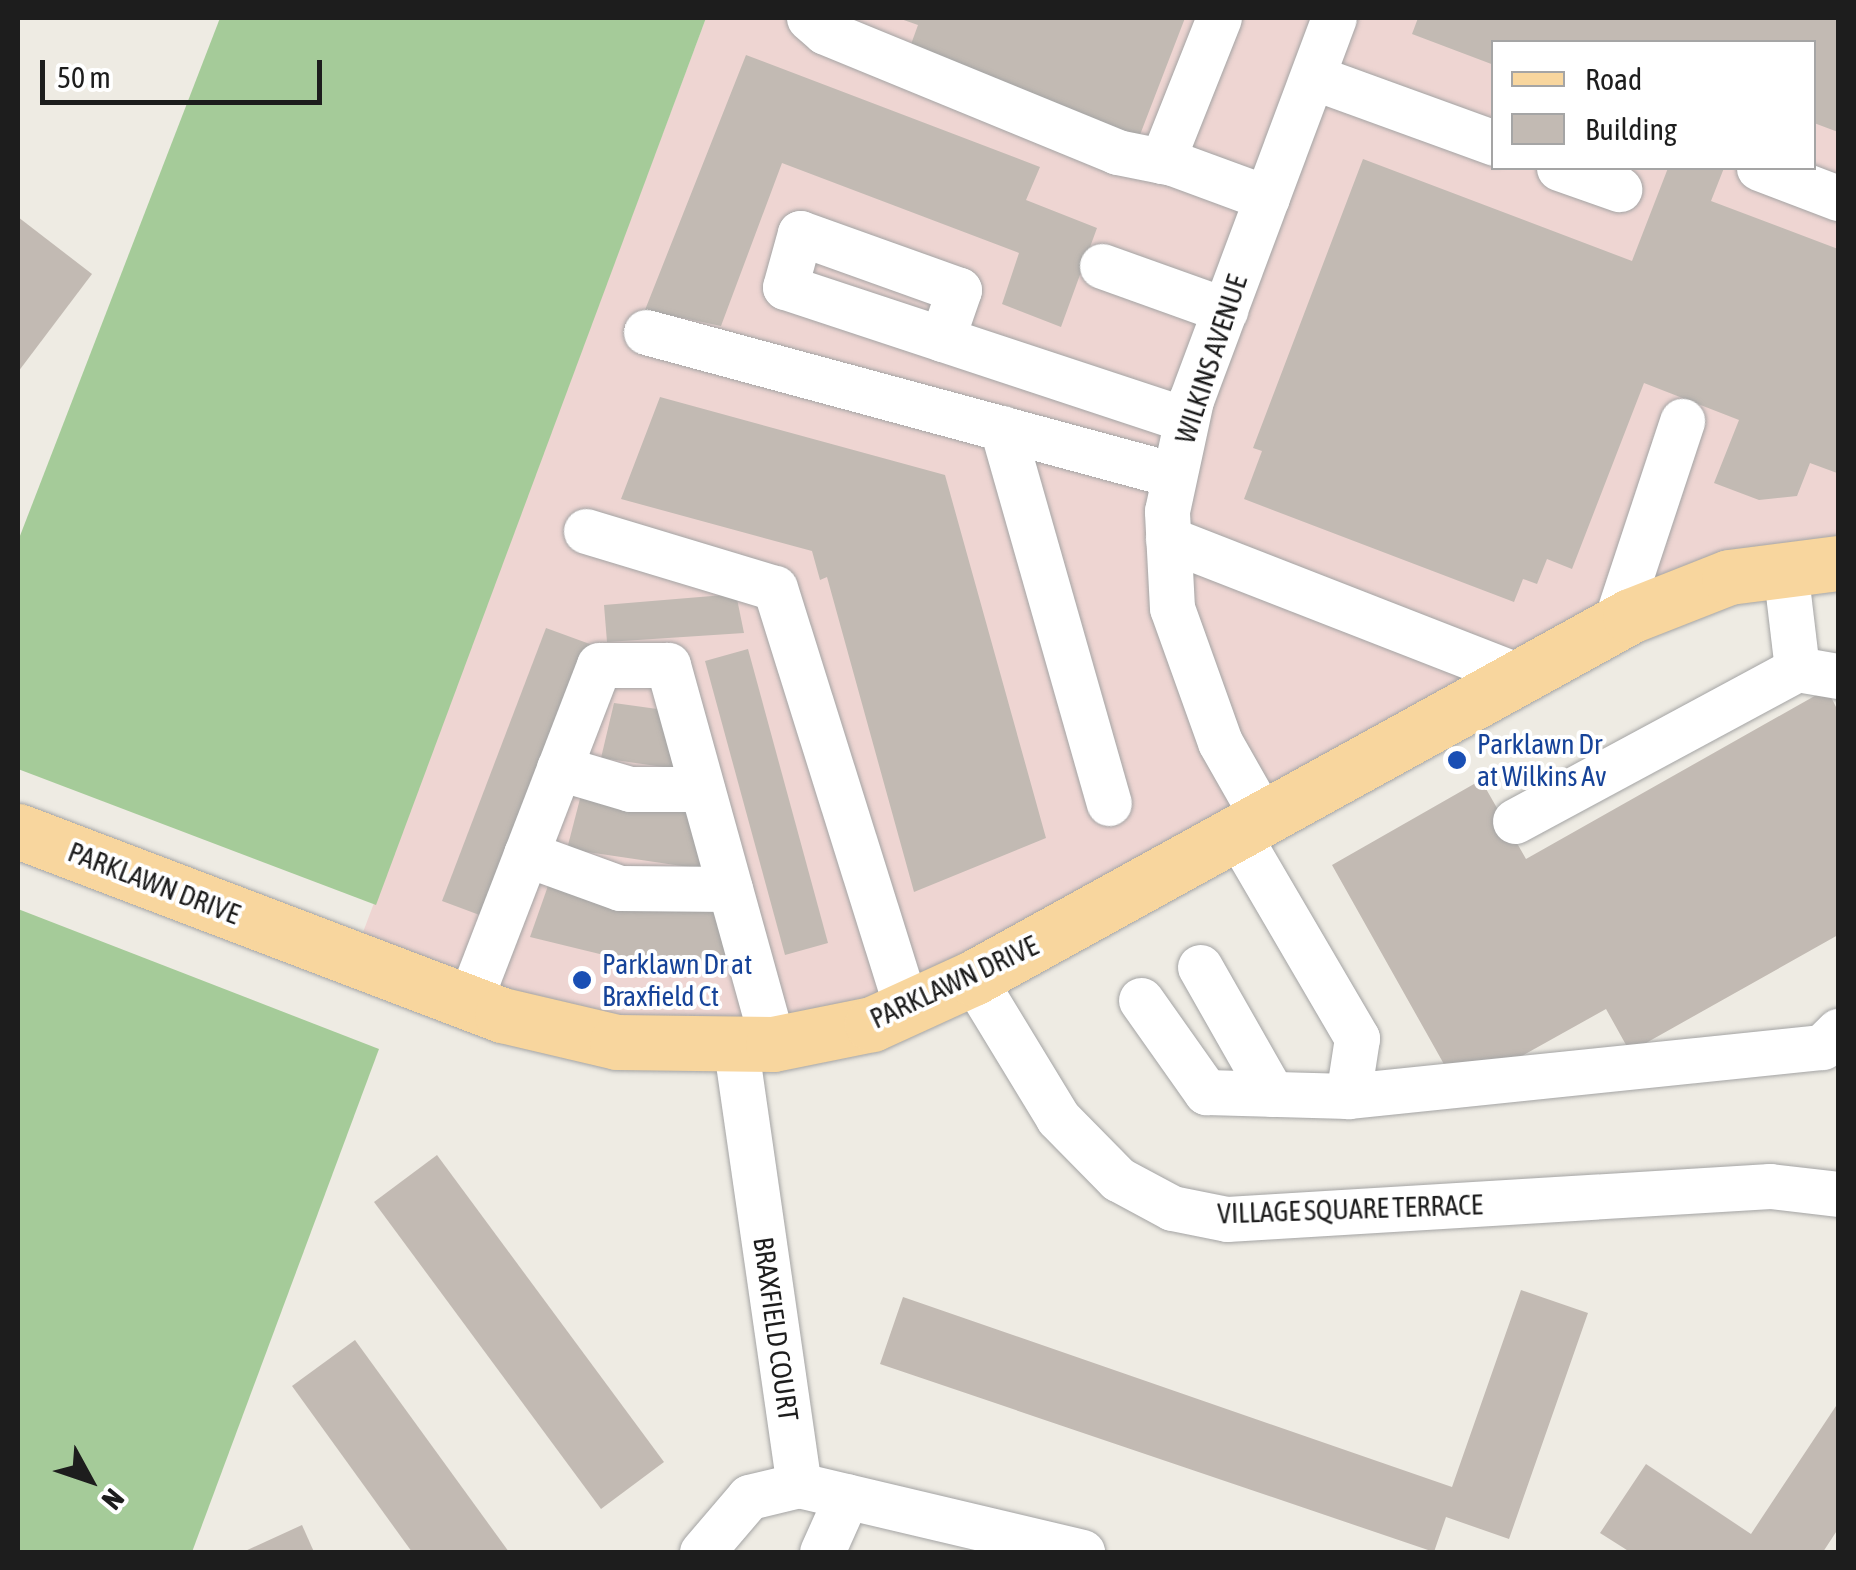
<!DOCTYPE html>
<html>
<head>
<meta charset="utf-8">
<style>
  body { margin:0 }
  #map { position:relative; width:1856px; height:1570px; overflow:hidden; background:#eeebe3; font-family:"Asap Condensed",sans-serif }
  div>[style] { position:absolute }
  .commercial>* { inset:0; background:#eed5d2 }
  .forest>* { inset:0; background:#a5cb99 }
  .building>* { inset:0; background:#c2bab3 }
  .roads { filter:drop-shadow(0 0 2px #a4a4a4) drop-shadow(0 0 2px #a4a4a4) }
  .minor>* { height:45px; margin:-22.5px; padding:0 22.5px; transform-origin:22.5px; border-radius:22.5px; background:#fff }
  .major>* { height:55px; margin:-27.5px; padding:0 27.5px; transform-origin:27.5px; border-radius:27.5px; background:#f8d69e }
  .dots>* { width:28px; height:28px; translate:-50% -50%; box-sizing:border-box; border:5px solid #fff; border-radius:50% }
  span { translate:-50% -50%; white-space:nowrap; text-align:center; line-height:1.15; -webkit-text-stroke:8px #fff; paint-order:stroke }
  .street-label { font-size:28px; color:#1d1d1d }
  .transit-label { font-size:28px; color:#164399 }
  .left { translate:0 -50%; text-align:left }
  .frame { position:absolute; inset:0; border:20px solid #1d1d1d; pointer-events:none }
  .legend { position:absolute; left:1491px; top:40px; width:325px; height:130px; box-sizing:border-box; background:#fff; border:2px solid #a5a5a5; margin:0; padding:12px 18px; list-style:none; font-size:30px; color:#1d1d1d }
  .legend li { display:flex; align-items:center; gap:20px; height:50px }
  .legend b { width:50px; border:2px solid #a5a5a5 }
  .north { position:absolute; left:40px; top:1430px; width:100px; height:100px; -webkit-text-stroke:8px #fff; paint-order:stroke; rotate:130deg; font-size:28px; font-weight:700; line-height:40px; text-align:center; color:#1d1d1d }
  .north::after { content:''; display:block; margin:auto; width:35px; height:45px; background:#1d1d1d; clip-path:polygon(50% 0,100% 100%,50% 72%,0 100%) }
  .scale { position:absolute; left:40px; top:60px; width:282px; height:45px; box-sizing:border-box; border:5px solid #1d1d1d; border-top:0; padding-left:12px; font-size:30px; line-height:35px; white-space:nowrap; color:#1d1d1d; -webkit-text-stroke:8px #fff; paint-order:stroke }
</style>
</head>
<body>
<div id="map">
  <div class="commercial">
    <i style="clip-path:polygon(evenodd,706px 18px,1838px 18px,1838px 563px,1729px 577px,1040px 942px,736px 1049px,353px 959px,706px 18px,1494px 42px,1814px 42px,1814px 168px,1494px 168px,1494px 42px)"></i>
  </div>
  <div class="forest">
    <i style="clip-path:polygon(220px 18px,706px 18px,376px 905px,18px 769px,18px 541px)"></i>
    <i style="clip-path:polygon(18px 909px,379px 1049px,192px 1552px,18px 1552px)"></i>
  </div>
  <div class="building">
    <i style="clip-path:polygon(898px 18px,1185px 18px,1138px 140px,910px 47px,918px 25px)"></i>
    <i style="clip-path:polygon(1418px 18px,1838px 18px,1838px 132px,1814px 123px,1814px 42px,1494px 42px,1494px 65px,1412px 34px)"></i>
    <i style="clip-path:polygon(746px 55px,1040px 167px,1026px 200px,1097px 228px,1061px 327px,1002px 304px,1019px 253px,782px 163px,721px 326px,645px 310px)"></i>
    <i style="clip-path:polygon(1363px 159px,1632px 261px,1668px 168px,1724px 168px,1711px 201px,1838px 249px,1837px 473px,1810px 463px,1797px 496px,1759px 500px,1714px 483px,1739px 420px,1644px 383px,1572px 569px,1547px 559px,1537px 584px,1523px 579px,1514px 602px,1244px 499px,1262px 451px,1253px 448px)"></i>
    <i style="clip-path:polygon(18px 217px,92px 274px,18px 372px)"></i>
    <i style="clip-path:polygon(660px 397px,945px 475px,1046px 838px,914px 892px,827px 577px,820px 580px,812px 551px,621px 499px)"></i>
    <i style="clip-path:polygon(736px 594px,744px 633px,607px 642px,604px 605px)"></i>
    <i style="clip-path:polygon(546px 628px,598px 647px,493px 920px,442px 901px)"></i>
    <i style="clip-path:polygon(748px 649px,828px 943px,785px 955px,705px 661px)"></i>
    <i style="clip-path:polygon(1827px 689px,1838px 711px,1838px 935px,1630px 1052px,1606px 1009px,1513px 1061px,1445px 1066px,1332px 865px,1481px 780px,1526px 859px)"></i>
    <i style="clip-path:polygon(614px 703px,679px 712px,684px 770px,601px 758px)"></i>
    <i style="clip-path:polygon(581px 795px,706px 814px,709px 870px,567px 849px)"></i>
    <i style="clip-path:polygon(549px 883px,730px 911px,734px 963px,612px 957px,530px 937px)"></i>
    <i style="clip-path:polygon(437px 1155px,664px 1462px,601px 1509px,374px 1202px)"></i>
    <i style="clip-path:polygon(1521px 1290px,1588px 1313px,1509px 1539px,1446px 1517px,1434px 1552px,880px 1364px,903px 1297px,1452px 1487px)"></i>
    <i style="clip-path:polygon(355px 1340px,509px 1552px,412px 1552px,292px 1386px)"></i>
    <i style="clip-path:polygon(1838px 1403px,1838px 1529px,1823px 1552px,1630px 1552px,1600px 1533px,1646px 1464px,1751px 1534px)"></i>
    <i style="clip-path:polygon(302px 1525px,314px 1552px,243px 1552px)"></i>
  </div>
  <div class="roads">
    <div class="minor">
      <i style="left:809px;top:18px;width:21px;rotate:41deg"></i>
      <i style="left:825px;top:32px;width:316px;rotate:22.3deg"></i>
      <i style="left:1117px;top:152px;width:56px;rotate:11.3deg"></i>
      <i style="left:1172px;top:163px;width:101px;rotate:20.2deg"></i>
      <i style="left:1313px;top:77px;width:193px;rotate:20deg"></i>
      <i style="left:1162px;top:161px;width:154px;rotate:-68.3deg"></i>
      <i style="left:1559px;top:168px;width:64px;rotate:19.3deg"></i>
      <i style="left:1759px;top:168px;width:85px;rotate:20.8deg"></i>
      <i style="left:1102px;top:266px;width:131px;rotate:19.7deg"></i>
      <i style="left:646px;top:332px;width:547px;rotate:15.15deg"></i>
      <i style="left:942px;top:339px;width:52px;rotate:-70.9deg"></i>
      <i style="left:959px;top:290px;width:169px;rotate:-160.3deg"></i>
      <i style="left:800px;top:233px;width:56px;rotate:105.5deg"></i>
      <i style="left:785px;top:287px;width:422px;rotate:18.3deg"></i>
      <i style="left:1002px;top:428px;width:390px;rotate:74.1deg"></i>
      <i style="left:586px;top:531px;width:197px;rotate:16.8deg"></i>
      <i style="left:775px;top:588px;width:440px;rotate:72.6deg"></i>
      <i style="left:1168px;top:539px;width:377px;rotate:21.3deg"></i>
      <i style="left:1615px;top:624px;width:214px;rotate:-71.7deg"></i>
      <i style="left:1797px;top:669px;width:42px;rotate:9.7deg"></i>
      <i style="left:559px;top:768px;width:74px;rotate:16.5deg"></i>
      <i style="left:630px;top:789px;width:72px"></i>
      <i style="left:1262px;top:816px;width:85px;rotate:-119.6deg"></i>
      <i style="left:1220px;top:742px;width:142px;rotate:-109.7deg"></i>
      <i style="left:1172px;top:608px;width:97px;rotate:-93deg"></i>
      <i style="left:1167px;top:511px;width:114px;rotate:-77.8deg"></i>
      <i style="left:1191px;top:400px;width:408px;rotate:-69.5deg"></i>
      <i style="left:1515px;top:821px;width:320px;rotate:-28.3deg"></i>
      <i style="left:1797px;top:669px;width:101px;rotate:-96.8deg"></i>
      <i style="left:1236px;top:831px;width:240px;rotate:59.7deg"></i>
      <i style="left:1357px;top:1038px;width:59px;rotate:98.8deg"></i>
      <i style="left:526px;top:854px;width:100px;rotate:19.9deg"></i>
      <i style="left:620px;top:888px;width:110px;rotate:0.5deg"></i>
      <i style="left:1200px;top:967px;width:146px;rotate:60.4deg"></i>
      <i style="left:973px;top:978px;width:164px;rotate:58.7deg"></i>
      <i style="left:1058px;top:1118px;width:86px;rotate:45.5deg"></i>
      <i style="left:1118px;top:1179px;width:61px;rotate:28.2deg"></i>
      <i style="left:1172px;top:1208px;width:56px;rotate:11.3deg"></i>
      <i style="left:1227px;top:1219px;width:544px;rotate:-3.48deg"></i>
      <i style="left:1770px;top:1186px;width:68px;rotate:6.7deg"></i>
      <i style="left:1141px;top:1000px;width:113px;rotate:54.8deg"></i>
      <i style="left:1206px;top:1092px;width:142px;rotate:1.6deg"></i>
      <i style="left:1348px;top:1096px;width:477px;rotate:-5.9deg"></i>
      <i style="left:1822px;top:1047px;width:23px;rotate:-45deg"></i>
      <i style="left:469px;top:1002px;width:361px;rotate:-68.9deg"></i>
      <i style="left:599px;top:665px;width:69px"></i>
      <i style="left:668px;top:665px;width:393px;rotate:74.5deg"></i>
      <i style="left:736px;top:1049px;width:441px;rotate:81.8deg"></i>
      <i style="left:702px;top:1552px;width:72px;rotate:-49.5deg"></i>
      <i style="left:749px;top:1497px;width:51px;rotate:-13.5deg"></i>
      <i style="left:799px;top:1485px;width:291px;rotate:13.3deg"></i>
      <i style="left:822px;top:1552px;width:61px;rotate:-65.9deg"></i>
    </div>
    <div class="major">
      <i style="left:18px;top:831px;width:518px;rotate:20.82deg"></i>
      <i style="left:502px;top:1015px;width:118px;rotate:13.2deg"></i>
      <i style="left:617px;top:1042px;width:156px;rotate:0.7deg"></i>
      <i style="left:773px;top:1044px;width:101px;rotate:-11.4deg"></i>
      <i style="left:872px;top:1024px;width:111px;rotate:-24.5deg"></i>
      <i style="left:973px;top:978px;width:750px;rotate:-28.85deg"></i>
      <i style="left:1630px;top:616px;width:106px;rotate:-21.5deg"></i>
      <i style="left:1729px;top:577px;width:110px;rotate:-7.3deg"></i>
    </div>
  </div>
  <div class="dots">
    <i style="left:1457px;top:760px;background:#1a4fb4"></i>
    <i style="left:582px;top:980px;background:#1a4fb4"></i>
  </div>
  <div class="street-label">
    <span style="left:1211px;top:359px;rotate:-72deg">WILKINS AVENUE</span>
    <span style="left:154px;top:883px;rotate:21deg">PARKLAWN DRIVE</span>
    <span style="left:954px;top:982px;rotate:-25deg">PARKLAWN DRIVE</span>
    <span style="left:1350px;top:1209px;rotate:-2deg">VILLAGE SQUARE TERRACE</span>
    <span style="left:776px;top:1329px;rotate:82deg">BRAXFIELD COURT</span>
  </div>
  <div class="transit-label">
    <span class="left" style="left:1477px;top:760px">Parklawn Dr<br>at Wilkins Av</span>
    <span class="left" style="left:602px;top:980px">Parklawn Dr at<br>Braxfield Ct</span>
  </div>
  <div class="frame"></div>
  <ul class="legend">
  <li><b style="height:12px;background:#f8d69e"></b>Road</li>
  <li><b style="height:28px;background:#c2bab3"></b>Building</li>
  </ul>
  <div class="north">N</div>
  <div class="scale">50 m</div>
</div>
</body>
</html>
